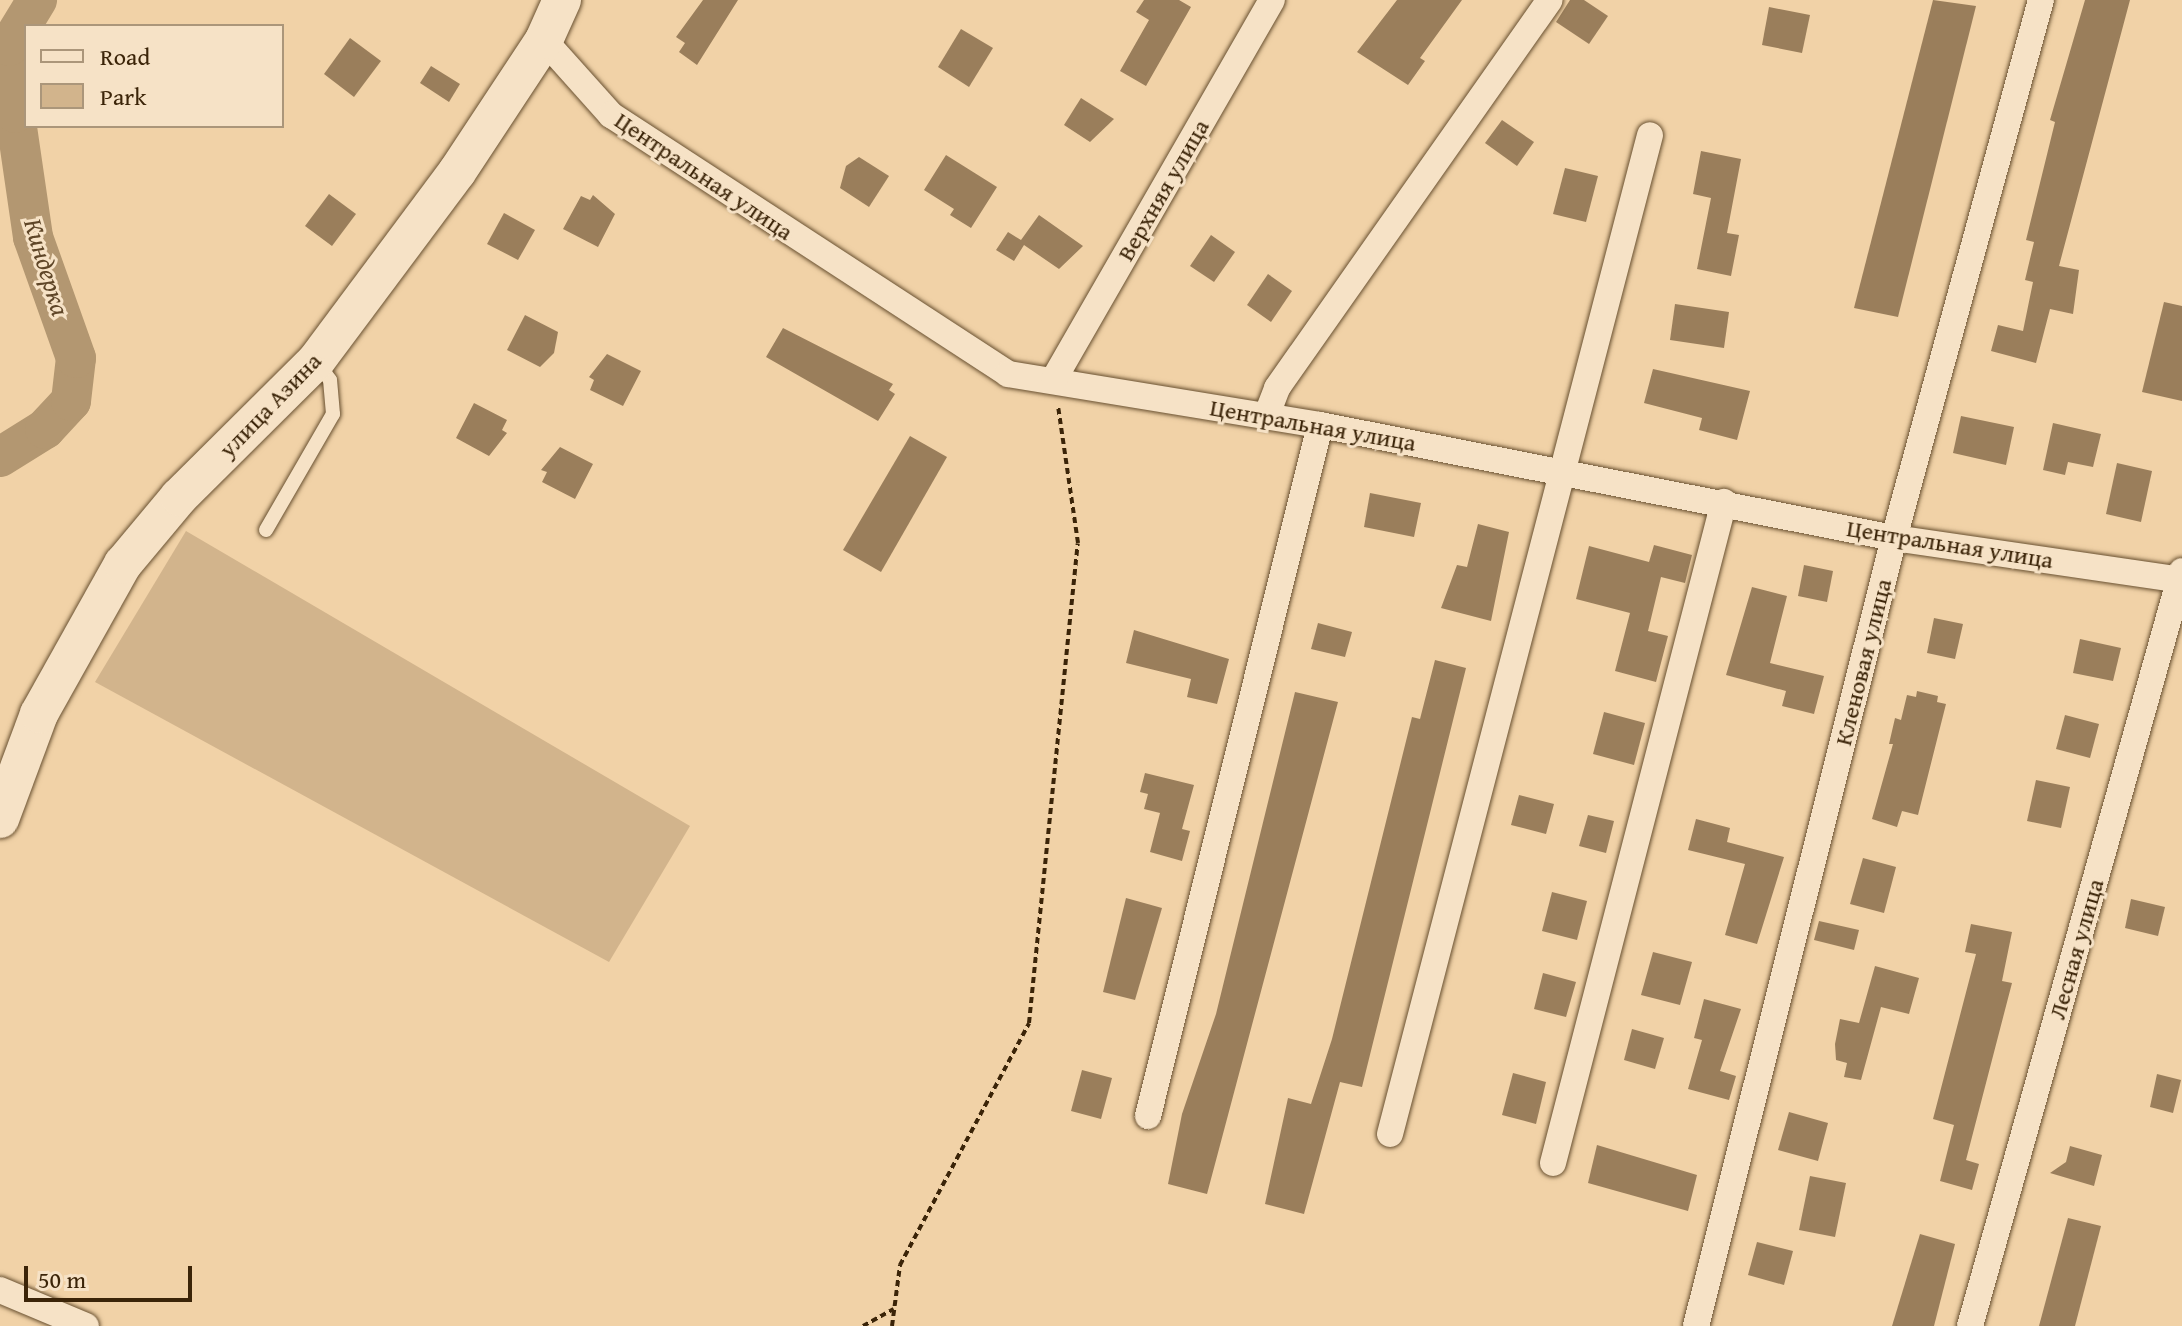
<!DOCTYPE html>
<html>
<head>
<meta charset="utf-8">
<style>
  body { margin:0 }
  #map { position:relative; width:2182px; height:1326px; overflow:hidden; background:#f1d2a7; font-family:"Gentium Book Plus",serif }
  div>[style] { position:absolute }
  .green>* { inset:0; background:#d2b48c }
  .river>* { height:40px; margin:-20px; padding:0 20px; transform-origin:20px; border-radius:20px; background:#b39771 }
  .building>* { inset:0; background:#9a7e5b }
  .path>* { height:4px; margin-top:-2px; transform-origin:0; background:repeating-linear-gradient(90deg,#3b2408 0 6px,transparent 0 10px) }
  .roads { filter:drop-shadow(0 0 2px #685030) drop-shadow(0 0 2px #685030) }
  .lane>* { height:14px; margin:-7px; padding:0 7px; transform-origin:7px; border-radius:7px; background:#f6e2c6 }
  .street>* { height:26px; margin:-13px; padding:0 13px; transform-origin:13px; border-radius:13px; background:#f6e2c6 }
  .secondary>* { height:38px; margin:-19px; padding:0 19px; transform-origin:19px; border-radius:19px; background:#f6e2c6 }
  span { translate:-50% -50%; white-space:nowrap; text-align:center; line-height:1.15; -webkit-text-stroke:6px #f6e2c6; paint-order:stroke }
  .street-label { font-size:24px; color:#3b2408 }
  .water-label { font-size:26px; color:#5f4628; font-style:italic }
  .legend { position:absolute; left:24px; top:24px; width:260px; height:104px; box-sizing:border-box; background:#f6e2c6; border:2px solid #ab967a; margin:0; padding:10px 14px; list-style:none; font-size:24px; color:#3b2408 }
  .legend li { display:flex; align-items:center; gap:16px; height:40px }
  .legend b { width:40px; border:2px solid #ab967a }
  .scale { position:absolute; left:24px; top:1266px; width:168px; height:36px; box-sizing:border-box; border:4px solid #3b2408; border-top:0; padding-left:10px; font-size:24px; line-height:28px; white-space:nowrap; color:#3b2408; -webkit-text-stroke:6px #f6e2c6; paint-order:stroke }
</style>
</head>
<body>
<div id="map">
  <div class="green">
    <i style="clip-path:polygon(186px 531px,690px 826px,609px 962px,95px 682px)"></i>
  </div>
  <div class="river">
    <i style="left:0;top:457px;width:53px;rotate:-31.9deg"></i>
    <i style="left:45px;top:429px;width:38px;rotate:-47deg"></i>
    <i style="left:71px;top:401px;width:43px;rotate:-83.4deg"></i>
    <i style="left:76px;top:358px;width:128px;rotate:-109.6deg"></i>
    <i style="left:33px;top:237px;width:125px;rotate:-98.3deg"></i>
    <i style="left:15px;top:113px;width:67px;rotate:-95.1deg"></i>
    <i style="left:9px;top:46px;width:54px;rotate:-58.7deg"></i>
  </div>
  <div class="building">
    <i style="clip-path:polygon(703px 0,738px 0,697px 65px,679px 52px,685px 43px,676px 37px)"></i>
    <i style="clip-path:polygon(1144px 0,1179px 0,1191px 7px,1146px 86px,1120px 71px,1149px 20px,1136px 12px)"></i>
    <i style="clip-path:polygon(1397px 0,1462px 0,1420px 58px,1425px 61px,1408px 85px,1357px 52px)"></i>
    <i style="clip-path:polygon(1570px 0,1584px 0,1608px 16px,1589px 44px,1556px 22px)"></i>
    <i style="clip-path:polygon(1933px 0,1976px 6px,1898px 317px,1854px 308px)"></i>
    <i style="clip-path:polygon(2085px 0,2130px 0,2059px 266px,2079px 270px,2073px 314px,2050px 309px,2036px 363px,1991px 351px,1998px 325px,2023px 331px,2033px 282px,2025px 280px,2034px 242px,2026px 240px,2055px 122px,2050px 120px)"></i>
    <i style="clip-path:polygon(1769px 7px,1810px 15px,1802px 53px,1762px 45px)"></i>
    <i style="clip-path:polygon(961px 29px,993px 48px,969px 87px,938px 67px)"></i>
    <i style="clip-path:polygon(350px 38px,381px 61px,354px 97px,324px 74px)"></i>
    <i style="clip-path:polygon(431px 66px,460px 84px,449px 102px,420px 83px)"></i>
    <i style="clip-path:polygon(1081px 98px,1114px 119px,1090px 142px,1064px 125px)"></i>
    <i style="clip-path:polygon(1502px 120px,1534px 142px,1517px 166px,1485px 143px)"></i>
    <i style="clip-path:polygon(1701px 151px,1741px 159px,1727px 233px,1739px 235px,1731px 276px,1697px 269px,1711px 198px,1693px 194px)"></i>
    <i style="clip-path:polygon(946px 155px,997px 187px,971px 228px,950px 215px,954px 209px,924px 190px)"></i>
    <i style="clip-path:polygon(859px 157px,889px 176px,869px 207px,840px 188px,846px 166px)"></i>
    <i style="clip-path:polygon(1565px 168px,1598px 176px,1586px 222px,1553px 214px)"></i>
    <i style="clip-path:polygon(329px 194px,356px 214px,332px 246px,305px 226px)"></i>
    <i style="clip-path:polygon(593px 195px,615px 214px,598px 247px,563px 229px,581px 196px,590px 200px)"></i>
    <i style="clip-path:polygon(504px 213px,535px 230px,518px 260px,487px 244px)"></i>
    <i style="clip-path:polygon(1039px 215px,1083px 246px,1059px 269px,1024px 245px,1014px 261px,996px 250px,1008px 232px,1021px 240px)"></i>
    <i style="clip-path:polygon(1211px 235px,1235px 252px,1214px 282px,1190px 266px)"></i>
    <i style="clip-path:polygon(1268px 274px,1292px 291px,1271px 322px,1247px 305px)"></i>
    <i style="clip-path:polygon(2164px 302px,2182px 306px,2182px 401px,2142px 392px)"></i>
    <i style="clip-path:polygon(1675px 304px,1729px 312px,1724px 348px,1670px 340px)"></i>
    <i style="clip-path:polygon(525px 315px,558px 332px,554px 353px,540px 367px,507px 350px)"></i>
    <i style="clip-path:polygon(783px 328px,893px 384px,889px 390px,895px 394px,878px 421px,766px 357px)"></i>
    <i style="clip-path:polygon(607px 354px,641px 371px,623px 406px,590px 390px,594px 380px,589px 377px)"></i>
    <i style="clip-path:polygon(1653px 369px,1750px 391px,1737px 440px,1699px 430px,1702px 418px,1644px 403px)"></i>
    <i style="clip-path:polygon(474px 403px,507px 420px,502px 430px,507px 433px,489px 456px,456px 438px)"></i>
    <i style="clip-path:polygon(1961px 416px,2014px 427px,2006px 465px,1953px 453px)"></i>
    <i style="clip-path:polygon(2053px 423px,2101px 434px,2093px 467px,2068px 462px,2065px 475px,2043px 470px)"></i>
    <i style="clip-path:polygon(910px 436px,947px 457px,881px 572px,843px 550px)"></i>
    <i style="clip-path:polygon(560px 447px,593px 464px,575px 499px,542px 482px,547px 472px,541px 470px)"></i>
    <i style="clip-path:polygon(2117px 463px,2152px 471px,2141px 522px,2106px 514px)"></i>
    <i style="clip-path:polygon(1370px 493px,1421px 503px,1414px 537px,1364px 527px)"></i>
    <i style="clip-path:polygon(1478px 524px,1509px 532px,1491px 621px,1441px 608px,1457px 565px,1467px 567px)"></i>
    <i style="clip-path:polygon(1654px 545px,1692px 555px,1685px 583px,1661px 577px,1648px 631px,1668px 636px,1656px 682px,1615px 671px,1630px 613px,1576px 599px,1589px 546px,1649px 562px)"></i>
    <i style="clip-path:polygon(1804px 565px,1833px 571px,1827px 602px,1798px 596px)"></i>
    <i style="clip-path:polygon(1752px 587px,1787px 596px,1770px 663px,1824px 676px,1814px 714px,1782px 706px,1786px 691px,1726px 675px)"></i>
    <i style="clip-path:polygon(1934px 618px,1963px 624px,1955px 659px,1927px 653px)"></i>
    <i style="clip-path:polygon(1318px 623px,1352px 632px,1345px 657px,1311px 649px)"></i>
    <i style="clip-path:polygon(1134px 630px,1229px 659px,1217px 704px,1187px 697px,1191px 679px,1126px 663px)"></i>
    <i style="clip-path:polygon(2080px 639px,2121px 648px,2113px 681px,2073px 673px)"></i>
    <i style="clip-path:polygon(1435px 660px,1466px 668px,1362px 1087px,1340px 1082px,1304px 1214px,1265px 1204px,1288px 1098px,1311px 1104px,1332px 1039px,1412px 717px,1420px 719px)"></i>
    <i style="clip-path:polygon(1917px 691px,1938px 696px,1937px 702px,1946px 704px,1918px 815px,1902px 811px,1897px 827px,1872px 819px,1893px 744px,1889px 744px,1895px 718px,1901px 720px,1907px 695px,1916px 697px)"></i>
    <i style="clip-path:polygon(1295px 692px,1338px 702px,1207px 1194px,1168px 1184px,1182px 1114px,1216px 1014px)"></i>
    <i style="clip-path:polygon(1604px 712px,1645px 723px,1634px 765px,1593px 754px)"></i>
    <i style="clip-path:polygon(2065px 715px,2099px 724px,2090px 758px,2056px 749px)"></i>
    <i style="clip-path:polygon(1145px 773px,1194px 785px,1182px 829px,1190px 831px,1182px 861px,1150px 852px,1160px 813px,1144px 809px,1148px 794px,1140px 792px)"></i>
    <i style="clip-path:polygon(2036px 780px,2070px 787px,2061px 828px,2027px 821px)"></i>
    <i style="clip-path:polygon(1519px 795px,1554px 804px,1546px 834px,1511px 825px)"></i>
    <i style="clip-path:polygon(1588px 815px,1614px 821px,1606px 853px,1579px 846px)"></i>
    <i style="clip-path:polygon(1696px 819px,1730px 828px,1727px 842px,1784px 857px,1757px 944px,1725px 935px,1745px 864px,1688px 850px)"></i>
    <i style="clip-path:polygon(1863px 858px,1896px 867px,1884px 913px,1850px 904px)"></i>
    <i style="clip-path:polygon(1552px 892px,1587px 901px,1577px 940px,1542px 931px)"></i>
    <i style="clip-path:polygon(1126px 898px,1162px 908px,1135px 1000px,1103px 992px)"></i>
    <i style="clip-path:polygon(2131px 899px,2165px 907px,2158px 936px,2125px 928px)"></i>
    <i style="clip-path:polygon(1819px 921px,1859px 930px,1854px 950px,1814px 940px)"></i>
    <i style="clip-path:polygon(1971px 924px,2012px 932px,2002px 981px,2012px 983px,1966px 1160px,1979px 1164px,1972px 1190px,1940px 1181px,1954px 1125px,1933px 1119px,1976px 954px,1965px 952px)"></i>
    <i style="clip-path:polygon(1653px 952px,1692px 962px,1680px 1005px,1641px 995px)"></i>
    <i style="clip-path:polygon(1875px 966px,1919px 978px,1909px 1014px,1881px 1007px,1861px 1080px,1844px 1077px,1847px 1063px,1836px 1060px,1835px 1044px,1840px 1019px,1859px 1023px)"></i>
    <i style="clip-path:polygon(1543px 973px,1576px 982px,1566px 1017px,1534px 1009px)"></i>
    <i style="clip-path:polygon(1704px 999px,1741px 1009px,1720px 1071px,1736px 1076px,1729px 1100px,1688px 1089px,1702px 1040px,1694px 1038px)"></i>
    <i style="clip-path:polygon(1632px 1029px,1664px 1038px,1655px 1069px,1624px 1060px)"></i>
    <i style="clip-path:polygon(1082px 1070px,1112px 1078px,1101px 1119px,1071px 1111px)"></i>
    <i style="clip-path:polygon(1513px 1073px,1546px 1082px,1536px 1124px,1502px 1115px)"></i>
    <i style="clip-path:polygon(2157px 1074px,2181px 1080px,2173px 1113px,2150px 1107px)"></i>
    <i style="clip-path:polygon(1789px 1112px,1828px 1123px,1818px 1161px,1778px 1150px)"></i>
    <i style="clip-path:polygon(1597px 1145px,1697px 1175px,1688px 1211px,1588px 1183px)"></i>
    <i style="clip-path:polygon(2070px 1146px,2102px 1155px,2094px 1186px,2050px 1173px,2066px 1162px)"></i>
    <i style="clip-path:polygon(1810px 1176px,1846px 1183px,1835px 1237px,1799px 1230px)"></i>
    <i style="clip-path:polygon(2068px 1218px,2101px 1226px,2075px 1326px,2039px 1326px)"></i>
    <i style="clip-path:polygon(1920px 1234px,1955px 1244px,1934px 1326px,1892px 1326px)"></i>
    <i style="clip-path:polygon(1757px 1242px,1793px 1251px,1784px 1285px,1748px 1275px)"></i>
  </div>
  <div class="path">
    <i style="left:863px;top:1326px;width:35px;rotate:-29deg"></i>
    <i style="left:892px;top:1326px;width:62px;rotate:-82.5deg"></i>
    <i style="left:900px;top:1265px;width:274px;rotate:-61.9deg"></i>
    <i style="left:1029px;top:1023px;width:482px;rotate:-84.2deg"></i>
    <i style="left:1078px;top:543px;width:138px;rotate:-98.3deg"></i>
  </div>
  <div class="roads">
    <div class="lane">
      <i style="left:266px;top:530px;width:134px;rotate:-60deg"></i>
      <i style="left:333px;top:414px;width:34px;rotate:-95deg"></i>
      <i style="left:330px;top:380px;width:24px;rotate:-126deg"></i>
    </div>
    <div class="street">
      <i style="left:544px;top:40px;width:101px;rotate:48.2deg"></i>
      <i style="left:611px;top:115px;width:474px;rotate:33.1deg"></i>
      <i style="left:1008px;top:374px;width:316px;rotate:9.3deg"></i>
      <i style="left:1320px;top:425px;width:585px;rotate:11.14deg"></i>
      <i style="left:1894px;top:538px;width:291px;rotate:8.3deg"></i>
      <i style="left:1054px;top:379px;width:437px;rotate:-60.1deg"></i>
      <i style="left:1266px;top:417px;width:31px;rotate:-69deg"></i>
      <i style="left:1277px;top:388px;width:474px;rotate:-54.9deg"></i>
      <i style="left:1148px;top:1116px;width:712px;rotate:-76.02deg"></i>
      <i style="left:1390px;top:1134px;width:1032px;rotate:-75.41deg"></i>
      <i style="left:1553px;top:1163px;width:683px;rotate:-75.5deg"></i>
      <i style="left:0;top:1290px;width:93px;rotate:22.7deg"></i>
      <i style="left:1696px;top:1326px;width:812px;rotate:-75.9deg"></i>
      <i style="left:1894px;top:538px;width:558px;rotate:-74.72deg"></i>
      <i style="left:1970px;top:1326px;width:784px;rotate:-74.32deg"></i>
    </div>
    <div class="secondary">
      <i style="left:0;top:819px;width:112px;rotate:-69.6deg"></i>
      <i style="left:39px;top:714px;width:172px;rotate:-60.8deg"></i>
      <i style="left:123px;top:564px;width:87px;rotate:-50.1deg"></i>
      <i style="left:179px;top:497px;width:193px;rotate:-44.8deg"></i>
      <i style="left:316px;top:361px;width:236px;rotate:-53.3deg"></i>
      <i style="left:457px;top:172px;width:158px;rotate:-56.6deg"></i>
      <i style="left:544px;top:40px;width:44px;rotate:-65.8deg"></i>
    </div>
  </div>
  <div class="street-label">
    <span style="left:704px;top:176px;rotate:34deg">Центральная улица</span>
    <span style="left:1163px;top:190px;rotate:-60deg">Верхняя улица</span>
    <span style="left:270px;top:405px;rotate:-46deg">улица Азина</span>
    <span style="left:1313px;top:425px;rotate:10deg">Центральная улица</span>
    <span style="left:1950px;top:544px;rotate:9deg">Центральная улица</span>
    <span style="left:1863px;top:662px;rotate:-76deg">Кленовая улица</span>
    <span style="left:2076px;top:949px;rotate:-74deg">Лесная улица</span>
  </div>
  <div class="water-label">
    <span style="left:47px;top:267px;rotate:73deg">Киндерка</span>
  </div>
  <ul class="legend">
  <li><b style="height:10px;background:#f6e2c6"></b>Road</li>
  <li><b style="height:22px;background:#d2b48c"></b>Park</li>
  </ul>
  <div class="scale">50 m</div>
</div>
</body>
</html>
